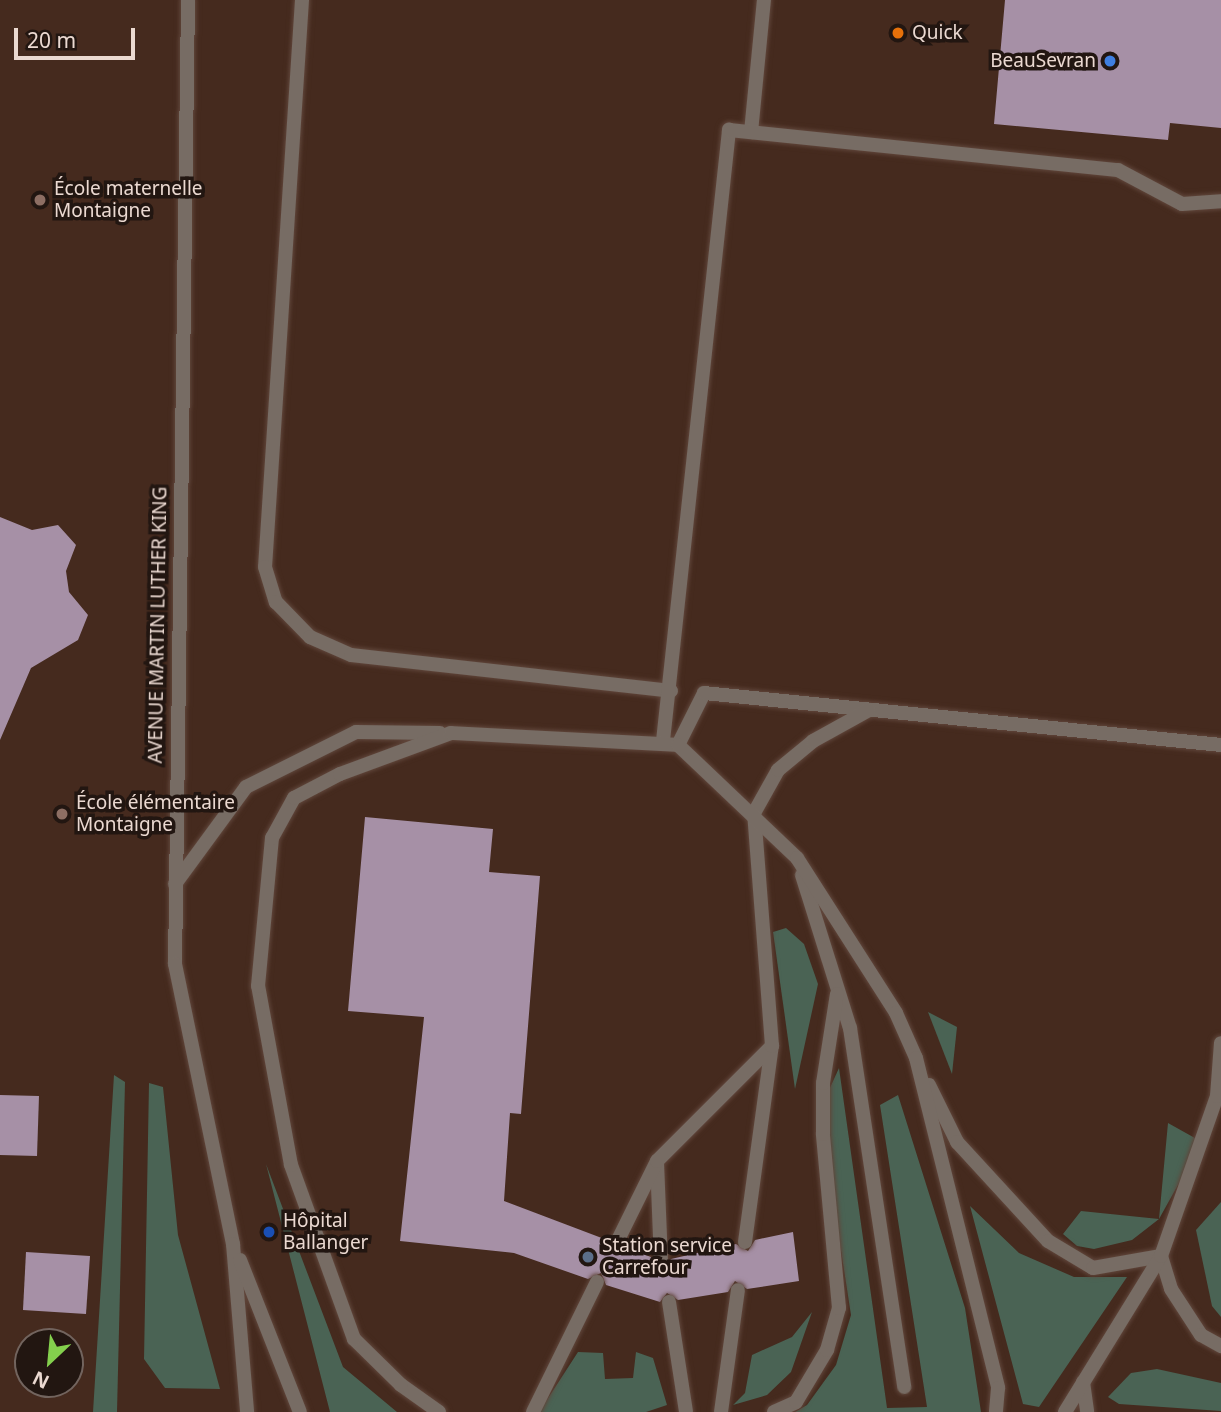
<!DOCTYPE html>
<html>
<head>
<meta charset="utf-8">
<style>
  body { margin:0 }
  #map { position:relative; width:1221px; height:1412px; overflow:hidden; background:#452a1e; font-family:"Noto Sans",sans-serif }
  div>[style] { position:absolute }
  .green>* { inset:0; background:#4a6354 }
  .building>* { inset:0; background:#a690a6 }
  .roads { filter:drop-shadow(0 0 2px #60463b) drop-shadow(0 0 2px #60463b) }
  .service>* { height:14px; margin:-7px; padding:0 7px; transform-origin:7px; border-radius:7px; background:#776c64 }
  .minor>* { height:14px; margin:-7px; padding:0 7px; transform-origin:7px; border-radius:7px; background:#776c64 }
  .dots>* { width:19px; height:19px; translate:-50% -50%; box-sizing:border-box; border:4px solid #221611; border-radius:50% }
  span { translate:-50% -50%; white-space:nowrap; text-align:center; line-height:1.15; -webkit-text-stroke:7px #221611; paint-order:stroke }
  .poi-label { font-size:19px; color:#ebd9d1 }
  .left { translate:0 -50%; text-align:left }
  .right { translate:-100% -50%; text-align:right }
  .street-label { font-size:19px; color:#ebd9d1 }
  .north { position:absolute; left:14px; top:1328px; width:70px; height:70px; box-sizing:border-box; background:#221611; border:2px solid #72645e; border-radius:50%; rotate:206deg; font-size:19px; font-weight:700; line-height:28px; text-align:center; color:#ebd9d1 }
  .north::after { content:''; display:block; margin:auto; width:24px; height:32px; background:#84d04d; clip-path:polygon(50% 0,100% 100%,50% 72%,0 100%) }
  .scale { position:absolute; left:14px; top:28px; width:121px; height:32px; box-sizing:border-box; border:4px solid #ebd9d1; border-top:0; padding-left:9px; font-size:21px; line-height:24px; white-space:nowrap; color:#ebd9d1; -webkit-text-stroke:5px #221611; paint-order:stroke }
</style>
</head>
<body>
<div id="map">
  <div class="green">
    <i style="clip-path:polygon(786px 928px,804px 944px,818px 984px,795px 1089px,773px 932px)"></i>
    <i style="clip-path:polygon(928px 1012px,957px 1027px,952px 1074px)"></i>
    <i style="clip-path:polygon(839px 1068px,887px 1408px,927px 1407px,880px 1105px,898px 1095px,965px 1308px,981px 1412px,795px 1412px,807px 1405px,836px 1365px,851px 1315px,823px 1134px,823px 1103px)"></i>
    <i style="clip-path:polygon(114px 1075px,125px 1082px,117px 1412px,93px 1412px)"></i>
    <i style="clip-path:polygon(149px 1083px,163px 1087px,178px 1235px,220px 1389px,165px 1388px,144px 1359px)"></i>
    <i style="clip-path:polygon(1168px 1123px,1202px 1142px,1159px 1219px,1132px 1240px,1094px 1249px,1077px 1246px,1063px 1234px,1081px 1211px,1159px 1219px)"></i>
    <i style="clip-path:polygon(266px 1164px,343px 1367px,397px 1412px,330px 1412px)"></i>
    <i style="clip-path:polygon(1221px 1202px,1221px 1317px,1212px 1306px,1196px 1230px)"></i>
    <i style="clip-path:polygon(970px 1206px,1019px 1253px,1074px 1277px,1127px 1277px,1039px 1407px,1023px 1404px)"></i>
    <i style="clip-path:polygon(812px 1312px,791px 1372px,767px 1395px,733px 1405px,745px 1393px,752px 1355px,792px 1337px)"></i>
    <i style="clip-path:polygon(578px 1352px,603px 1353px,605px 1379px,633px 1378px,636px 1352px,653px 1358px,667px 1405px,646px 1412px,539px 1412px)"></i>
    <i style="clip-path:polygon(1157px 1369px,1221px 1383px,1221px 1411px,1119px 1404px,1108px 1397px,1131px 1373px)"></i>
  </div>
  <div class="building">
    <i style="clip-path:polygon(1005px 0,1221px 0,1221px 128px,1170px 123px,1168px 140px,994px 124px)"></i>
    <i style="clip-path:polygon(0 517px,32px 530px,58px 525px,76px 545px,66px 571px,69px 592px,88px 615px,78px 640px,31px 668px,0 740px)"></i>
    <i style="clip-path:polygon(365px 817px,493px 829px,489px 872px,540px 876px,521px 1114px,510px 1113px,504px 1201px,607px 1240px,612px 1253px,625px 1247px,651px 1257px,661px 1271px,671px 1259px,736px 1244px,748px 1251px,755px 1240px,793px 1232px,799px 1281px,747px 1289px,735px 1281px,728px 1292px,678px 1300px,667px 1293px,660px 1302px,606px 1285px,601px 1273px,588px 1279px,514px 1253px,400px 1241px,424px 1017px,348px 1011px)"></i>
    <i style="clip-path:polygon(0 1095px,39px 1096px,37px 1156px,0 1155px)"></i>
    <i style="clip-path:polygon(26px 1252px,90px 1256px,86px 1314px,23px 1310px)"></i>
  </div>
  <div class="roads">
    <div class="service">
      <i style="left:302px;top:0;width:568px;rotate:93.73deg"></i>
      <i style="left:265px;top:567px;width:37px;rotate:73deg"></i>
      <i style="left:276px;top:602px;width:49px;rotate:45.8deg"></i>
      <i style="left:310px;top:637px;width:45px;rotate:23.7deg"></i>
      <i style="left:351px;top:655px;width:322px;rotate:6.4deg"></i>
      <i style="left:751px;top:132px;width:133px;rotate:-84.4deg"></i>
      <i style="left:663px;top:741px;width:615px;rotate:-83.83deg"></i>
      <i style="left:729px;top:130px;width:391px;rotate:5.9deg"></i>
      <i style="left:1118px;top:170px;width:72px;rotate:28deg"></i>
      <i style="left:1182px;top:204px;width:39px;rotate:-4deg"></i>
      <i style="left:678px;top:745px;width:58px;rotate:-63.4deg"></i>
      <i style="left:704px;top:693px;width:520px;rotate:5.74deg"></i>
      <i style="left:802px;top:875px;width:160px;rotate:72.6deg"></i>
      <i style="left:850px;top:1028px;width:363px;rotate:81.4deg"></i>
      <i style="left:175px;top:884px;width:120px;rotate:-53.8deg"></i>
      <i style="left:246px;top:787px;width:123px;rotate:-26.6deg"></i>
      <i style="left:356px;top:732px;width:84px;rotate:0.7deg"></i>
      <i style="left:929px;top:1085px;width:64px;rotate:63.8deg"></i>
      <i style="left:957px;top:1142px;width:134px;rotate:47.4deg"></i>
      <i style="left:1048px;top:1241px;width:52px;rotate:31deg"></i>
      <i style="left:1093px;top:1268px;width:69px;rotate:-10deg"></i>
      <i style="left:1161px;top:1256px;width:34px;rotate:73deg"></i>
      <i style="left:1171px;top:1289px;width:55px;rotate:56.9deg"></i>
      <i style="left:1201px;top:1335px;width:23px;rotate:29deg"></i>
      <i style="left:657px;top:1162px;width:99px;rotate:87.7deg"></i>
      <i style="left:745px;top:1242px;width:198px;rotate:-82.2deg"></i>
      <i style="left:616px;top:1244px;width:93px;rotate:-63.7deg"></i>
      <i style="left:657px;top:1161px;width:163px;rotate:-45deg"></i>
      <i style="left:772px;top:1046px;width:234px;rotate:-94.4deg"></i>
      <i style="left:754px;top:813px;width:49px;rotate:-60.8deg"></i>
      <i style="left:778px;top:770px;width:45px;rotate:-39.6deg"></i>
      <i style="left:813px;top:741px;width:64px;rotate:-29deg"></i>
      <i style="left:669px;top:1302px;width:111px;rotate:81.2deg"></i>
      <i style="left:1083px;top:1382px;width:30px;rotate:82deg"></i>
      <i style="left:439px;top:1412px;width:47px;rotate:-144.6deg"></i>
      <i style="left:401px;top:1385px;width:66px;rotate:-135.6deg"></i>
      <i style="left:354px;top:1339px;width:185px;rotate:-109.9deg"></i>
      <i style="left:291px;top:1165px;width:182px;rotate:-100.4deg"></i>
      <i style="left:258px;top:986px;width:149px;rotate:-84.6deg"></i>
      <i style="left:272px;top:838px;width:46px;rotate:-61.2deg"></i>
      <i style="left:294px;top:798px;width:52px;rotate:-27.6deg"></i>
      <i style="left:340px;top:774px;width:118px;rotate:-20.3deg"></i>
      <i style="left:451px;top:733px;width:227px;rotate:3deg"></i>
      <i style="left:678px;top:745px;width:164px;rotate:43.5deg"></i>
      <i style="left:797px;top:858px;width:184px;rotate:57.4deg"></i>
      <i style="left:896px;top:1013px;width:49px;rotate:66deg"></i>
      <i style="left:916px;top:1058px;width:340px;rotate:76deg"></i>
      <i style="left:998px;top:1388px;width:24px;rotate:95deg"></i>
      <i style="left:533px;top:1412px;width:145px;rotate:-63.8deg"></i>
      <i style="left:721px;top:1412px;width:123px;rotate:-82.1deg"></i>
      <i style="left:774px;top:1412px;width:24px;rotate:-24deg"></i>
      <i style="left:796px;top:1402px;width:61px;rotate:-59.2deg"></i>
      <i style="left:827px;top:1350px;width:44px;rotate:-74.1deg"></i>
      <i style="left:839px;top:1308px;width:175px;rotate:-95.3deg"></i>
      <i style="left:823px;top:1134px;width:51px;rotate:-90deg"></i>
      <i style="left:823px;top:1083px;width:90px;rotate:-81.1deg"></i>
      <i style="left:1065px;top:1412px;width:183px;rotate:-58.4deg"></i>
      <i style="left:1161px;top:1256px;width:170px;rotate:-70.7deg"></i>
      <i style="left:1217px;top:1096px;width:53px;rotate:-85.7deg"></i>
    </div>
    <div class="minor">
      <i style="left:188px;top:0;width:964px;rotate:90.77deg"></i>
      <i style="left:175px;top:964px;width:286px;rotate:78.3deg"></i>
      <i style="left:233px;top:1244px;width:169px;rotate:85.2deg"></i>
      <i style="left:240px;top:1260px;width:163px;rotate:68.5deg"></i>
    </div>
  </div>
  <div class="dots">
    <i style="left:898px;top:33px;background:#e8710a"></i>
    <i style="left:1110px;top:61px;background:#3f7fe0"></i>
    <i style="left:40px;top:200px;background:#8d6e63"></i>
    <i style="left:62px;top:814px;background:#8d6e63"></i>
    <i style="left:269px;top:1232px;background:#1a4fb4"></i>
    <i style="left:588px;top:1257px;background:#5c6f8a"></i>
  </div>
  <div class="poi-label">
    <span class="left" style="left:912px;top:33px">Quick</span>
    <span class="right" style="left:1096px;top:61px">BeauSevran</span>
    <span class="left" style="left:54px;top:200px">École maternelle<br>Montaigne</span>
    <span class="left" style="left:76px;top:814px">École élémentaire<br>Montaigne</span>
    <span class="left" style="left:283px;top:1232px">Hôpital<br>Ballanger</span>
    <span class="left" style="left:602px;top:1257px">Station service<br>Carrefour</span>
  </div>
  <div class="street-label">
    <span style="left:158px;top:625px;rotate:-89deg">AVENUE MARTIN LUTHER KING</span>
  </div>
  <div class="north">N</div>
  <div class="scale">20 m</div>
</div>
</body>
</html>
